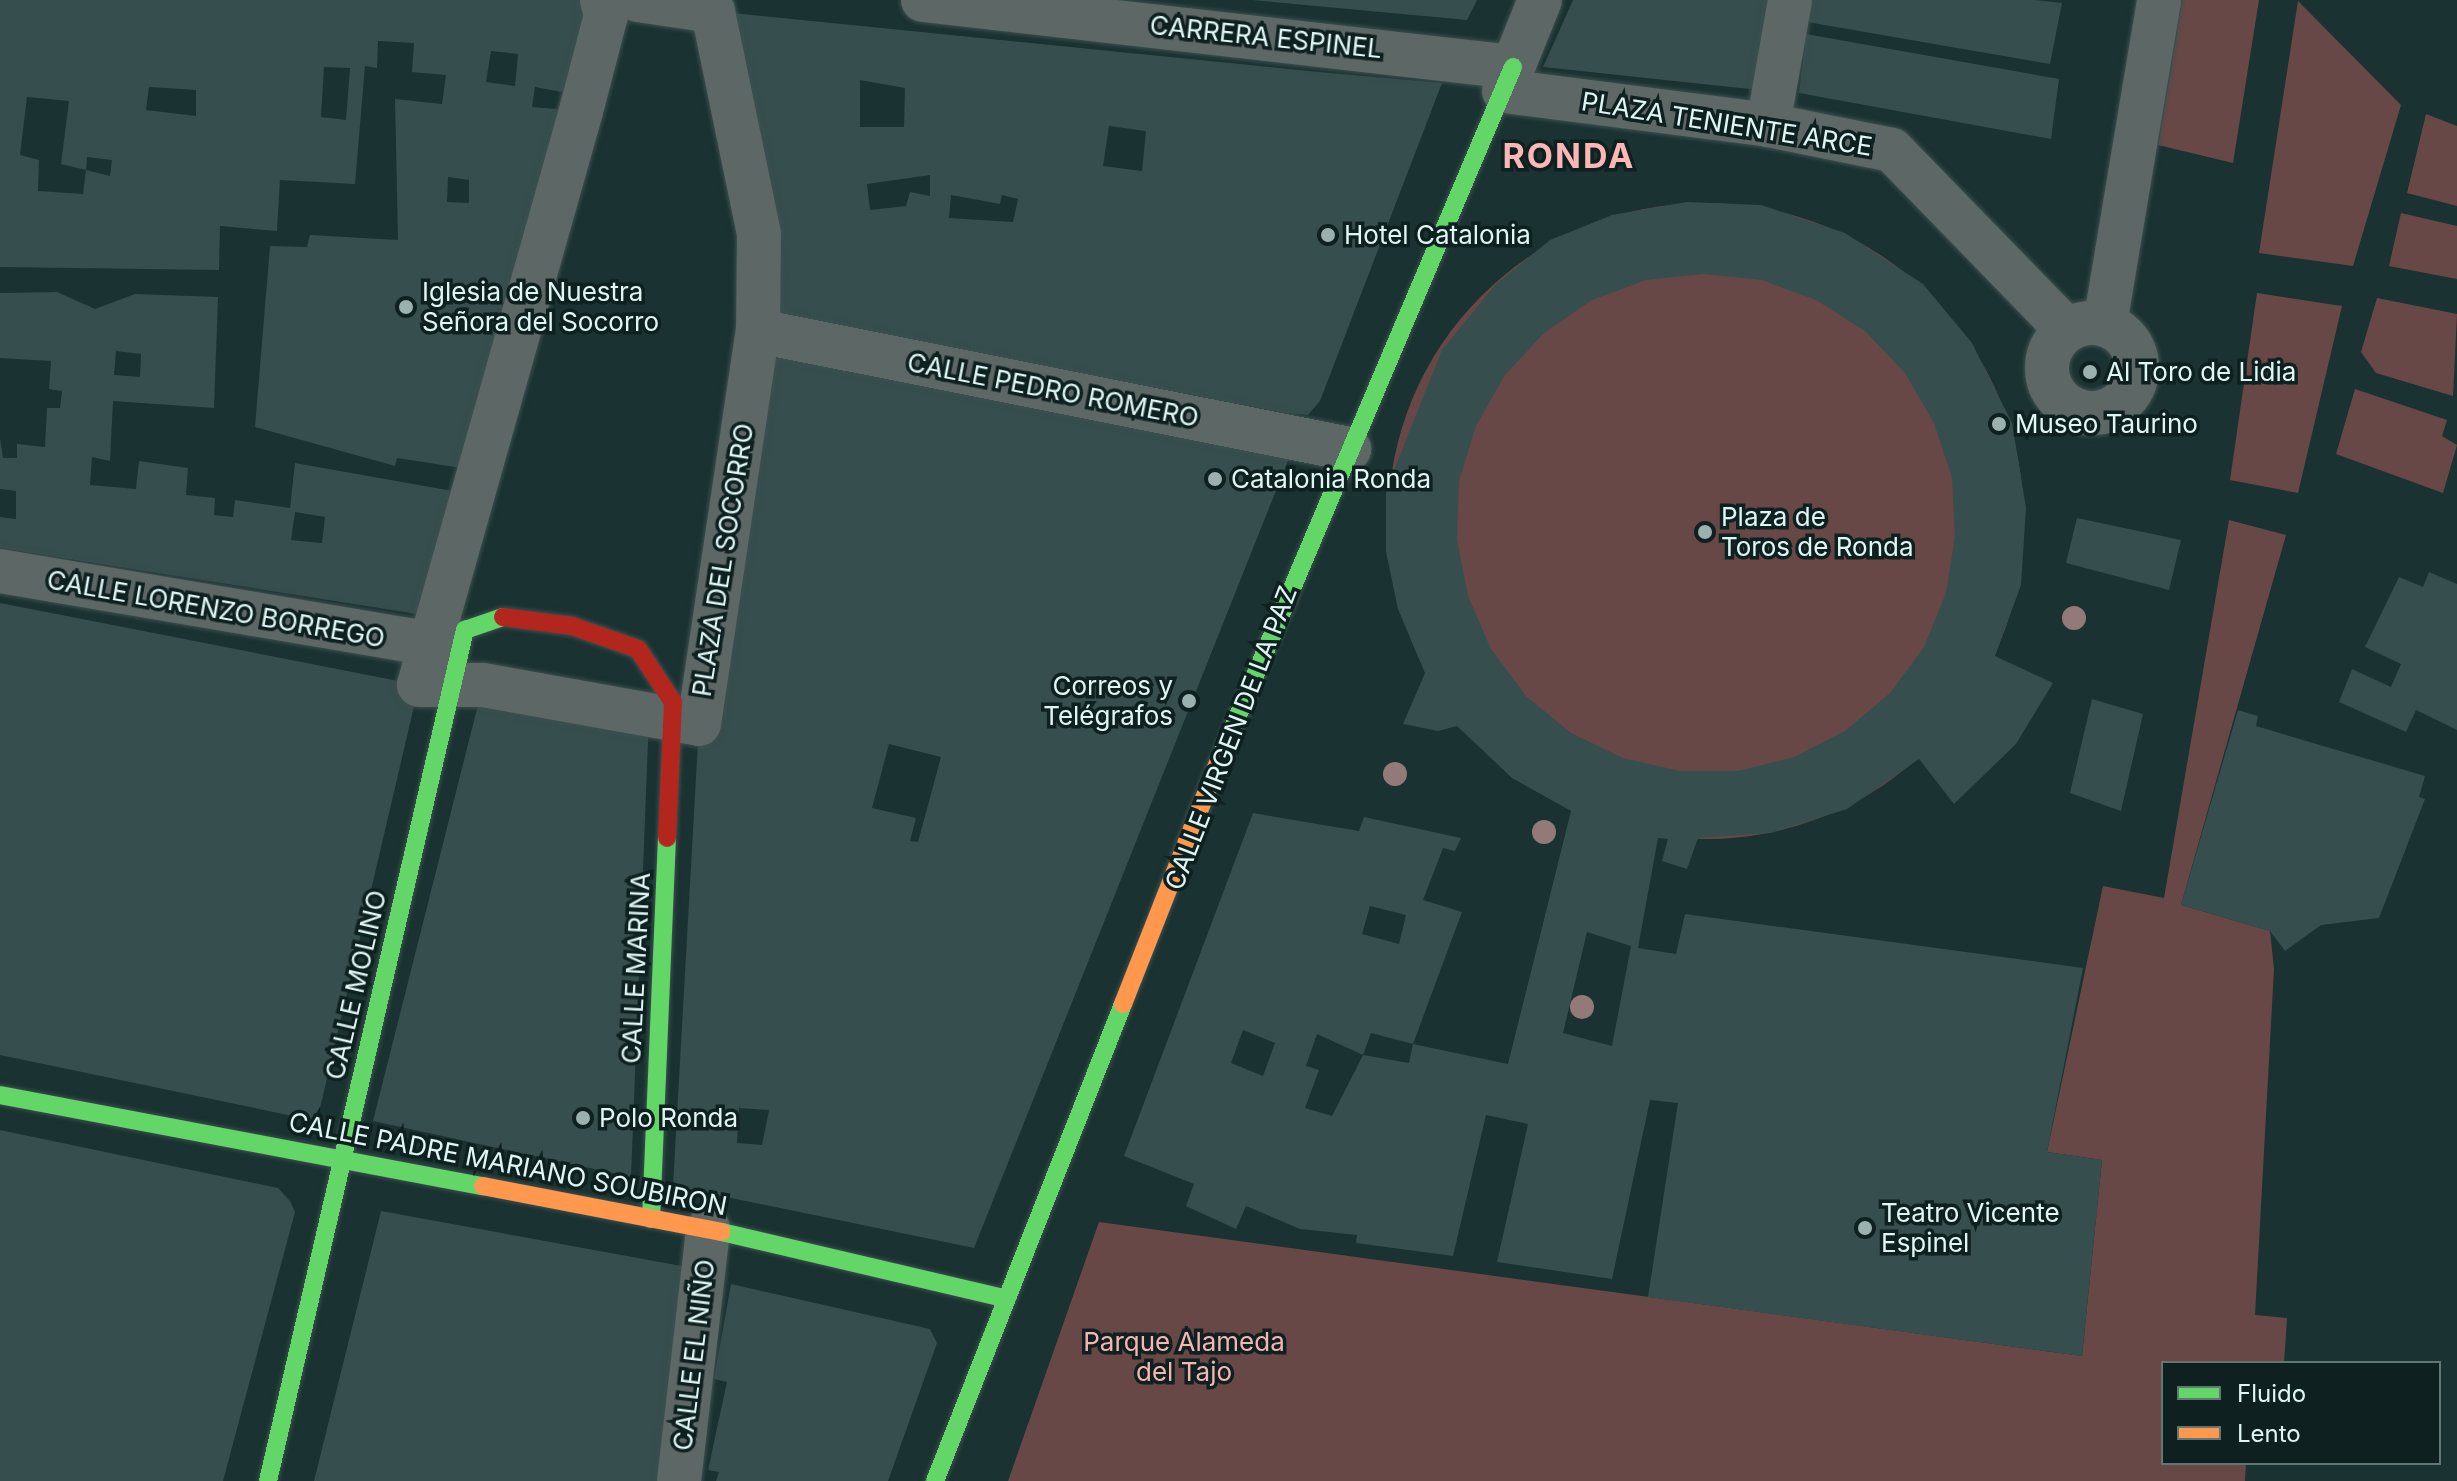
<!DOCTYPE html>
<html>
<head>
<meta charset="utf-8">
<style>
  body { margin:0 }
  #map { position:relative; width:2457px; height:1481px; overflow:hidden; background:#1a3231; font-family:Inter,sans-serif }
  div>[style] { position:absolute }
  .green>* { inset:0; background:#684847 }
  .round { border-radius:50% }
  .building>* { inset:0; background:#364e4d }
  .roads { filter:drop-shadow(0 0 2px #3b504f) drop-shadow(0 0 2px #3b504f) }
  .street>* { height:44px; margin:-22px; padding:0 22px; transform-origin:22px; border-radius:22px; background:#5d6766 }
  .street>.ring { margin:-22px; padding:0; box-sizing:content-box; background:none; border:44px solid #5d6766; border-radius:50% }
  .fast>* { height:18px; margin:-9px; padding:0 9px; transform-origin:9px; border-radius:9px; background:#63d668 }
  .slow>* { height:18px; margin:-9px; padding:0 9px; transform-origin:9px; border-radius:9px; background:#ff974d }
  .jam>* { height:18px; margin:-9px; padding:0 9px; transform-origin:9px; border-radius:9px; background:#b3261e }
  .trees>* { width:24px; height:24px; margin:-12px; border-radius:50%; background:#937a78 }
  .dots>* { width:22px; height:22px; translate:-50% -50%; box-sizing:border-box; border:4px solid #0e201f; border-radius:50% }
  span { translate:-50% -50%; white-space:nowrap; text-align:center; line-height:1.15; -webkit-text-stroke:7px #0e201f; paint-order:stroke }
  .street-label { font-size:26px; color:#dff6f4 }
  .poi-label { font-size:26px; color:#dff6f4 }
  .left { translate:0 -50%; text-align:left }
  .right { translate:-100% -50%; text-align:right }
  .park-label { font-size:26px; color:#f6b5b3 }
  .district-label { font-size:34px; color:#fbb7b5; font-weight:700; letter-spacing:2px }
  .legend { position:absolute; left:2161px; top:1361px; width:280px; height:104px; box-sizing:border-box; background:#0e201f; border:2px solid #627674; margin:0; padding:10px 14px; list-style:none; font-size:24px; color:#dff6f4 }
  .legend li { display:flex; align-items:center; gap:16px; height:40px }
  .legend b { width:40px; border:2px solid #627674 }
</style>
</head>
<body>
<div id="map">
  <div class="green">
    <i style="clip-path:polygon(2182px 0,2259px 0,2233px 163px,2158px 145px)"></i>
    <i style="clip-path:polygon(2298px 1px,2401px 105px,2353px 266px,2259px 253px)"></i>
    <i style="clip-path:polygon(2426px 114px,2457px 126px,2457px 206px,2407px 193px)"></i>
    <i class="round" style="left:1388px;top:203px;width:636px;height:636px"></i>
    <i style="clip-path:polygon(2401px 213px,2457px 226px,2457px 279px,2389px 266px)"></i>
    <i style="clip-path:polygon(2257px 293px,2342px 306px,2298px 493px,2230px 480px)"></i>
    <i style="clip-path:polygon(2377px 298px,2457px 314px,2453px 396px,2376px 373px,2361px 352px)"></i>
    <i style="clip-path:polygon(2355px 389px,2447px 420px,2442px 436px,2457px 445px,2443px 493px,2336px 454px)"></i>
    <i style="clip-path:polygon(2229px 520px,2286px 535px,2181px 905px,2270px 931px,2274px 969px,2255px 1315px,2287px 1318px,2284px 1363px,2163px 1363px,2163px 1463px,2246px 1463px,2245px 1481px,1008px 1481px,1099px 1222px,2082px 1356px,2102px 1160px,2047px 1152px,2103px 886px,2164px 898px)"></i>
  </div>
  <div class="building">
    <i style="clip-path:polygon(evenodd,0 0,602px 0,481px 471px,397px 458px,395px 466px,255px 427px,270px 246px,307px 247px,310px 235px,398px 240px,395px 99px,442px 104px,446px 75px,412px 72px,414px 43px,378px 41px,377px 68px,365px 66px,355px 184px,280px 180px,277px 231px,220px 226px,219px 270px,0 267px,0 0,491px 51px,518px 54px,515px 86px,486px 82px,491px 51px,0 0,324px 67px,350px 68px,346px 120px,321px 117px,324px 67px,0 0,149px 87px,196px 90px,196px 116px,146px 110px,149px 87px,0 0,535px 87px,562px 92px,558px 109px,532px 107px,535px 87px,0 0,27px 97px,69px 101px,61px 164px,86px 170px,87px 157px,112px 160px,110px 176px,86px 170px,83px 194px,38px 191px,39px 160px,20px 155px,27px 97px,0 0,448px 177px,469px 180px,469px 203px,447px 202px,448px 177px)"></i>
    <i style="clip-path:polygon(1252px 0,1477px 0,1467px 20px)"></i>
    <i style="clip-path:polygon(1573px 0,1771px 0,1759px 90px,1543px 67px)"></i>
    <i style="clip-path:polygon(1811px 0,2035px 0,2062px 3px,2050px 64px,1807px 22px)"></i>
    <i style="clip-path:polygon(evenodd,713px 11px,1319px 72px,1442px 83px,1320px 401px,1308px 415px,1287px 413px,760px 312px,713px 11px,860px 80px,905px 88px,904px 127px,860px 127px,860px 80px,713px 11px,1109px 126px,1146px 131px,1142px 171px,1103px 166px,1109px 126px,713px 11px,930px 175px,930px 196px,910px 192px,906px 206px,870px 210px,867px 184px,930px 175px,713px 11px,951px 195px,1000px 204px,1002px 195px,1018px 199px,1013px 222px,949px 218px,951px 195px)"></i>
    <i style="clip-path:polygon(1806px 34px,2059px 79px,2051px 139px,1799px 93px)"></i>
    <i style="clip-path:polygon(evenodd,1687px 202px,1761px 205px,1845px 233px,1923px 284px,1972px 343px,2012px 423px,2026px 508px,2021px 585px,1995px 656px,2053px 683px,2016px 744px,1954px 804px,1919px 759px,1847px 809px,1771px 833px,1698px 838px,1687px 869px,1662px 861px,1668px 839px,1658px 838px,1638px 948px,1676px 954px,1685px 914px,2083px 968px,2047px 1152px,2102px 1160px,2082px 1356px,1648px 1297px,1678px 1103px,1650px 1100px,1612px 1279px,1497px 1262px,1528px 1124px,1486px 1115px,1453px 1256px,1356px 1243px,1357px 1235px,1300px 1229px,1246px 1206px,1236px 1229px,1186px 1206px,1194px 1184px,1124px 1156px,1253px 813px,1359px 831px,1364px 817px,1461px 838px,1455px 851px,1443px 848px,1423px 900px,1462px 912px,1413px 1044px,1508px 1064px,1571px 811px,1512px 778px,1457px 726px,1438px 731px,1403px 724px,1425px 673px,1398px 609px,1386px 552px,1386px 490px,1442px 350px,1496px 284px,1550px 240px,1612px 215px,1687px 202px,1703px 274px,1762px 280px,1816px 300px,1865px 331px,1905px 373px,1934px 423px,1952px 478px,1955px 536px,1946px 593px,1924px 647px,1890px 693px,1845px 731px,1794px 757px,1738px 771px,1680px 771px,1623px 758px,1571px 733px,1526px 696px,1491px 649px,1468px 596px,1457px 539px,1459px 481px,1476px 426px,1505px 375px,1544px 333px,1592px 300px,1646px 280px,1703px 274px,1687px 202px,1370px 906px,1406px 915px,1399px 944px,1362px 934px,1370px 906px,1687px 202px,1587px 932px,1631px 946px,1612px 1046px,1563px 1033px,1587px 932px,1687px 202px,1243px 1030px,1275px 1043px,1263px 1076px,1231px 1063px,1243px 1030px,1687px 202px,1371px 1033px,1413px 1044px,1409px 1063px,1363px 1055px,1332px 1116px,1305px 1108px,1319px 1070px,1306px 1066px,1317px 1034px,1363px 1055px,1371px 1033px)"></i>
    <i style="clip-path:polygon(evenodd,57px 292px,95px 309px,135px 294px,218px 297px,214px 408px,113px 401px,110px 461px,92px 457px,90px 485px,136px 489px,139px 461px,188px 468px,186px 495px,215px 498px,214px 515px,233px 517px,235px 500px,290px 508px,295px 463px,475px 495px,442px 618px,0 548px,0 517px,16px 519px,16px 491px,0 489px,0 438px,3px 458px,17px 458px,17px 444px,45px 447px,47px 408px,60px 408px,62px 391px,49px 389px,51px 361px,0 358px,0 293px,57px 292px,116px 351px,141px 354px,140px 377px,114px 375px,116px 351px,57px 292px,295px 512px,325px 517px,322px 543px,291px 540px,295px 512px)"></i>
    <i style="clip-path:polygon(evenodd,755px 350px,1291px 453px,974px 1248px,673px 1186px,699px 724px,755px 350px,889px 744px,941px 757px,918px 842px,910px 841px,916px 818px,872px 808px,889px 744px,755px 350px,739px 1108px,769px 1110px,762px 1145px,737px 1143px,739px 1108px)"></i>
    <i style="clip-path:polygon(2077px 518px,2181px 540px,2169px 590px,2066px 563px)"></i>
    <i style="clip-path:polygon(2429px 572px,2457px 584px,2457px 730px,2416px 710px,2406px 732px,2339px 702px,2352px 669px,2391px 687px,2401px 664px,2365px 647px,2399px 577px,2423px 587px)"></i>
    <i style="clip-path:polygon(0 603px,419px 685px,317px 1121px,0 1055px)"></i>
    <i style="clip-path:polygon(483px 685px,649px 716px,631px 1177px,373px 1121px)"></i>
    <i style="clip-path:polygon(2092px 699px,2143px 714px,2121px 811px,2070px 793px)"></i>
    <i style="clip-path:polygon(2238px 710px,2258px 716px,2256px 726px,2425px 776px,2419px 797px,2425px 799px,2379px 918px,2321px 925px,2285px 951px,2270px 931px,2181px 905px)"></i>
    <i style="clip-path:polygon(0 1130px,278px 1188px,290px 1201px,295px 1212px,223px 1481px,0 1481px)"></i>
    <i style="clip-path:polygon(381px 1211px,687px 1267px,658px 1481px,314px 1481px)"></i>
    <i style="clip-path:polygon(731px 1284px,930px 1329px,937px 1343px,888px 1481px,716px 1481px,719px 1472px,708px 1470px,727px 1382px,714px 1379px)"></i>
  </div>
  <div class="roads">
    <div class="street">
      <i style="left:602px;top:0;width:16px;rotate:75deg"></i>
      <i style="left:606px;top:15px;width:99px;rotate:104.6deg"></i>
      <i style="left:581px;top:111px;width:596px;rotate:105.76deg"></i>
      <i style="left:419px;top:685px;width:64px"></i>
      <i style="left:483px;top:685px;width:219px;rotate:10.2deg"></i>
      <i style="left:699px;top:724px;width:397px;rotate:-81.5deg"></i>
      <i style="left:758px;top:331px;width:97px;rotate:-89.4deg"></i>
      <i style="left:759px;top:234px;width:228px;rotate:-101.7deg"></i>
      <i style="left:713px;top:11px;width:76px;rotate:-171.7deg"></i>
      <i style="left:923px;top:0;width:594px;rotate:6.48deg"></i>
      <i style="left:1513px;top:67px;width:72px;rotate:-68.1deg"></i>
      <i style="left:1504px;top:91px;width:266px;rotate:7.3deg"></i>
      <i style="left:1768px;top:125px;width:126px;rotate:11.4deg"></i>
      <i style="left:1892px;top:150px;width:251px;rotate:45.8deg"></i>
      <i style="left:1768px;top:125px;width:127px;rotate:-80deg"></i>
      <i class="ring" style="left:2047px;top:323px;width:46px;height:46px"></i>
      <i style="left:2105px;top:324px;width:328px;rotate:-80.5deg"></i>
      <i style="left:758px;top:331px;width:603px;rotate:11.29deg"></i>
      <i style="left:0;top:571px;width:438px;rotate:9.6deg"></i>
      <i style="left:679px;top:1481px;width:254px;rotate:-83.4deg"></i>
    </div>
    <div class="fast">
      <i style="left:1218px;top:763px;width:756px;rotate:-67.03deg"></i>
      <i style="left:0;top:1095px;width:491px;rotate:10.7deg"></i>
      <i style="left:651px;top:1219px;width:381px;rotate:-87.6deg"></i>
      <i style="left:722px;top:1232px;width:290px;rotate:13.2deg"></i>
      <i style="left:268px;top:1481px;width:874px;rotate:-76.97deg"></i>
      <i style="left:465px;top:630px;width:40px;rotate:-18.9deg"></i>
      <i style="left:935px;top:1481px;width:513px;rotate:-68.49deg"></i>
    </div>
    <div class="slow">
      <i style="left:1123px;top:1004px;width:259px;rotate:-68.5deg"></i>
      <i style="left:483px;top:1186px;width:243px;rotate:10.9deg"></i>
    </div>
    <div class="jam">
      <i style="left:503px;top:617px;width:70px;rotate:7.4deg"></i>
      <i style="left:572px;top:626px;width:70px;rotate:19.2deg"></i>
      <i style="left:638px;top:649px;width:64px;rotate:56.6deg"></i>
      <i style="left:673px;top:702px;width:136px;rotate:92.5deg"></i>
    </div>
  </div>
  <div class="trees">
    <i style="left:2074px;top:618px"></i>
    <i style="left:1395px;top:774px"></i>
    <i style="left:1544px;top:832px"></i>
    <i style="left:1582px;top:1007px"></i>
  </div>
  <div class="dots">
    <i style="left:1328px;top:235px;background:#9ab1b0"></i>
    <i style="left:406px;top:307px;background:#9ab1b0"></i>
    <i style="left:2090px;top:372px;background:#9ab1b0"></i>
    <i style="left:1999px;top:424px;background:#9ab1b0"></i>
    <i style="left:1215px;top:479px;background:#9ab1b0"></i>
    <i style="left:1705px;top:532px;background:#9ab1b0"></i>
    <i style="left:1189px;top:701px;background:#9ab1b0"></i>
    <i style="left:583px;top:1118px;background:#9ab1b0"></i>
    <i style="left:1865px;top:1228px;background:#9ab1b0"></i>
  </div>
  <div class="street-label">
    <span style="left:1266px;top:37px;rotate:6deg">CARRERA ESPINEL</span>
    <span style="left:1727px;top:124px;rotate:9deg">PLAZA TENIENTE ARCE</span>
    <span style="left:1053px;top:390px;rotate:11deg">CALLE PEDRO ROMERO</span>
    <span style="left:723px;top:560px;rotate:-81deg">PLAZA DEL SOCORRO</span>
    <span style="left:216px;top:609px;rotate:10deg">CALLE LORENZO BORREGO</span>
    <span style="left:1231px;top:738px;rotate:-69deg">CALLE VIRGEN DE LA PAZ</span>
    <span style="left:636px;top:968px;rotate:-87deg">CALLE MARINA</span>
    <span style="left:356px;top:985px;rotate:-77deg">CALLE MOLINO</span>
    <span style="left:508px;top:1164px;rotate:11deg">CALLE PADRE MARIANO SOUBIRON</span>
    <span style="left:694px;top:1355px;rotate:-83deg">CALLE EL NIÑO</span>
  </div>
  <div class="poi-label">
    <span class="left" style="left:1344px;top:235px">Hotel Catalonia</span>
    <span class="left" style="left:422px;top:307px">Iglesia de Nuestra<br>Señora del Socorro</span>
    <span class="left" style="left:2106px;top:372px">Al Toro de Lidia</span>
    <span class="left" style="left:2015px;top:424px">Museo Taurino</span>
    <span class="left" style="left:1231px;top:479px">Catalonia Ronda</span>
    <span class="left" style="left:1721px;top:532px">Plaza de<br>Toros de Ronda</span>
    <span class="right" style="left:1173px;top:701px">Correos y<br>Telégrafos</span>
    <span class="left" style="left:599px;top:1118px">Polo Ronda</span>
    <span class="left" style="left:1881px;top:1228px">Teatro Vicente<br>Espinel</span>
  </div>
  <div class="park-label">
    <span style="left:1184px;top:1357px">Parque Alameda<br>del Tajo</span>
  </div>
  <div class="district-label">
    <span style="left:1569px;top:156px">RONDA</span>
  </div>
  <ul class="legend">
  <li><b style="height:10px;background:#63d668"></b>Fluido</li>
  <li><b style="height:10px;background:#ff974d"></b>Lento</li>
  </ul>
</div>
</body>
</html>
